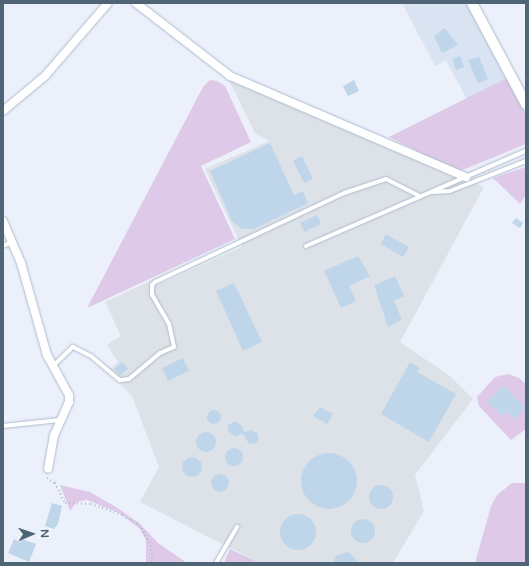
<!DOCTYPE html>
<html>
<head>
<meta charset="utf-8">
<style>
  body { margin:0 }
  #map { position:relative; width:529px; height:566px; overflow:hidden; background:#ebf0fb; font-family:"Varela Round",sans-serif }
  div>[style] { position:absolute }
  .residential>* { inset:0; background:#d9e3f2 }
  .industrial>* { inset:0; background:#dde2e8 }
  .green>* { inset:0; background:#decae8 }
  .building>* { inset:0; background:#bfd5e9 }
  .round { border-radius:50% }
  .path>* { height:1.5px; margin-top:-0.75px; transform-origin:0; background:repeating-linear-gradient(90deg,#a7bfd3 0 1px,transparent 0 4px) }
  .roads { filter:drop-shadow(0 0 1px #aebcca) drop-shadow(0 0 1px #aebcca) }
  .service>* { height:4px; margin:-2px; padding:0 2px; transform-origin:2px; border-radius:2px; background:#fff }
  .minor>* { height:8px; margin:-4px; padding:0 4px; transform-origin:4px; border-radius:4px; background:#fff }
  .tertiary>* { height:10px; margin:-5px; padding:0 5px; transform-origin:5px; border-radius:5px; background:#fff }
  span { translate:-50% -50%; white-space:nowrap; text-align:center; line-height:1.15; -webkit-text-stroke:3px #f1f5fe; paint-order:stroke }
  .frame { position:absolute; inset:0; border:4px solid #4f6474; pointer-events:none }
  .north { position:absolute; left:12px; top:514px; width:40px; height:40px; -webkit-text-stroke:3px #f1f5fe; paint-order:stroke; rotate:88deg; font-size:11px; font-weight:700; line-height:16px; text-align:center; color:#4f6474 }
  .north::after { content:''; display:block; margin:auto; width:14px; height:18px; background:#4f6474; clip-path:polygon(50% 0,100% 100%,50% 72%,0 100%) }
</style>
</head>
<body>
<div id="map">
  <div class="residential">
    <i style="clip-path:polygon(402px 3px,468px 3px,507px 78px,467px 100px,446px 60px,435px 66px)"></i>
  </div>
  <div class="industrial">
    <i style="clip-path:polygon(229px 80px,484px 187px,400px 342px,450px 376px,473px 399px,415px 475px,424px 511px,393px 563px,260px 563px,140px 502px,159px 467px,132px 396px,107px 371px,118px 362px,107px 345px,121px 336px,105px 302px,154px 279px,157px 285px,242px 247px,205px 169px,269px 141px,255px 133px)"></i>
  </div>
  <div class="green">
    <i style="clip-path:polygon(507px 78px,526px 114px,526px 144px,458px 172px,389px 137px)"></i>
    <i style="clip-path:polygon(210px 80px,217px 81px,225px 86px,251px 142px,201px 166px,235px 239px,87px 308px,203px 87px)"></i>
    <i style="clip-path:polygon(526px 167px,526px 195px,520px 204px,493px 178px)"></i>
    <i style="clip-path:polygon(508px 374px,519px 378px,526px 384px,526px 429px,511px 440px,479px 406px,477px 397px,495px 377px)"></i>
    <i style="clip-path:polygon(512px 483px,526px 483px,526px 563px,475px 563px,491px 506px,497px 495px)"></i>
    <i style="clip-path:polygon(60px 485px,90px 492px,116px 507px,139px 523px,158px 543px,187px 563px,146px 563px,146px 540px,139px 528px,119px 513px,87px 500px,77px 502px,70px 511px)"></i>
    <i style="clip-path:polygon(230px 549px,234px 551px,260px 563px,224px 563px)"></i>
  </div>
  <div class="building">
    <i style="clip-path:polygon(445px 28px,458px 45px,442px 53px,434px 36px)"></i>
    <i style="clip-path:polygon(460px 56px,464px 67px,456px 70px,452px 59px)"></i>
    <i style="clip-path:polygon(479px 57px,488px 79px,478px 83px,468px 60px)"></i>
    <i style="clip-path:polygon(354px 80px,359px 91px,348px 96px,343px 86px)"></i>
    <i style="clip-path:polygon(270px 143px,294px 195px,303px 191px,308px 203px,254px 229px,242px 229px,232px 221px,210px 171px)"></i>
    <i style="clip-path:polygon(302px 156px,313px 179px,304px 183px,293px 161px)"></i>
    <i style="clip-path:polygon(317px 215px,321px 224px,304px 232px,300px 223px)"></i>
    <i style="clip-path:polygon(516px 218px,523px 223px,520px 228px,512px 223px)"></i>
    <i style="clip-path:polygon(386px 234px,409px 247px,403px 257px,381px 244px)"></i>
    <i style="clip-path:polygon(358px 256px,370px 276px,349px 286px,356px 301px,341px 308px,324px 271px)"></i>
    <i style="clip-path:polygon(395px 276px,404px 296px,394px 301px,402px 320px,388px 327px,374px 285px)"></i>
    <i style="clip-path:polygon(234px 283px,262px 342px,243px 351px,216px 291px)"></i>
    <i style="clip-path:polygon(183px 358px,189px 371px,168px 381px,162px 368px)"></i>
    <i style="clip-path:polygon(122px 362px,128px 369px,120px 375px,114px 369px)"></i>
    <i style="clip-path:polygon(410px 362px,420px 368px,417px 372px,456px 394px,429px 442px,381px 414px)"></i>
    <i style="clip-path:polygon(504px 385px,525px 408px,514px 419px,507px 411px,502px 416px,487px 401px)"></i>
    <i style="clip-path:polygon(320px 407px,333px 414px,327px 424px,313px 416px)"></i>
    <i class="round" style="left:207px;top:410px;width:14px;height:14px"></i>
    <i style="clip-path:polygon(235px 421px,241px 425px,244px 432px,251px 430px,257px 433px,259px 439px,256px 443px,249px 444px,243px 434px,235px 436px,228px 431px,228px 425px)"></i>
    <i class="round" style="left:196px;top:432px;width:20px;height:20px"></i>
    <i class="round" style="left:225px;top:448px;width:18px;height:18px"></i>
    <i class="round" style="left:301px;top:453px;width:56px;height:56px"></i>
    <i class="round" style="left:182px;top:457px;width:20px;height:20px"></i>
    <i class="round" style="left:211px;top:474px;width:18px;height:18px"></i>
    <i class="round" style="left:369px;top:485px;width:24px;height:24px"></i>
    <i style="clip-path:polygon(52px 503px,62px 506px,58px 524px,54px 529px,45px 526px)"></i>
    <i class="round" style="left:280px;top:514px;width:36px;height:36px"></i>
    <i class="round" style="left:351px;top:519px;width:24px;height:24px"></i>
    <i style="clip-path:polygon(14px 539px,20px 542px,22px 539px,36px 544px,29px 562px,8px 553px)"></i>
    <i style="clip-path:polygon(349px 552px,359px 563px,333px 563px,337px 555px)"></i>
  </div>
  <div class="path">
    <i style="left:47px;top:478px;width:9px;rotate:32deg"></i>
    <i style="left:55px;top:483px;width:22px;rotate:63deg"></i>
    <i style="left:65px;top:503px;width:26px;rotate:2deg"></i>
    <i style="left:91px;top:504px;width:34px;rotate:19deg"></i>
    <i style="left:123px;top:515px;width:23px;rotate:34deg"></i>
    <i style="left:142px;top:528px;width:23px;rotate:65deg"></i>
    <i style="left:152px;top:549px;width:14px;rotate:90deg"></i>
  </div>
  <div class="roads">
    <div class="service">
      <i style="left:432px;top:192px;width:18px;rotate:-3deg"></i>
      <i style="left:450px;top:191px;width:82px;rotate:-21.5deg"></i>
      <i style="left:3px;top:246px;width:10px;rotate:-24deg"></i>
      <i style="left:306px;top:246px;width:240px;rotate:-23.4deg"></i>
      <i style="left:53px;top:366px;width:28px;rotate:-44deg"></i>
      <i style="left:73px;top:347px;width:20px;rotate:27deg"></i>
      <i style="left:91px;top:356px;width:38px;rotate:40deg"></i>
      <i style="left:120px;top:380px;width:9px;rotate:-6deg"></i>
      <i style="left:129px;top:379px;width:40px;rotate:-40deg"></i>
      <i style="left:160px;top:353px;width:15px;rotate:-23deg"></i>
      <i style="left:174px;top:347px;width:24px;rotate:-102deg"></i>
      <i style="left:169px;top:324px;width:34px;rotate:-120deg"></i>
      <i style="left:152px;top:295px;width:10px;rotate:-90deg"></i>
      <i style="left:152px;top:285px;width:4px;rotate:-45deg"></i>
      <i style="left:155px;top:282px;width:209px;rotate:-25.2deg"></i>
      <i style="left:344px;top:193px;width:44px;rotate:-18.4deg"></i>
      <i style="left:386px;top:179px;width:37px;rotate:27deg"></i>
      <i style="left:3px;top:426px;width:57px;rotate:-6deg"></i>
      <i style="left:216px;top:563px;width:42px;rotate:-59.7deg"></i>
    </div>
    <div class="minor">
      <i style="left:136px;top:3px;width:119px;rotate:37.8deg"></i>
      <i style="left:230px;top:76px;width:257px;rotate:23.2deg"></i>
      <i style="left:3px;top:111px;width:55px;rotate:-39.8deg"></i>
      <i style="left:45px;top:76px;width:96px;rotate:-49.2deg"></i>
      <i style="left:3px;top:221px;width:46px;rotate:66.8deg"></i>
      <i style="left:21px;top:263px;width:96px;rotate:74.2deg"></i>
      <i style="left:47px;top:355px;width:46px;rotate:61.2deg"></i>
      <i style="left:69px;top:395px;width:7px;rotate:90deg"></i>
      <i style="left:69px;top:402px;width:36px;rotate:114deg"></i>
      <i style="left:54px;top:435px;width:34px;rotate:100deg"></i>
    </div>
    <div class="tertiary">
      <i style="left:472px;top:3px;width:115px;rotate:61.9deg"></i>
    </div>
  </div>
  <div class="frame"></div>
  <div class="north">N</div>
</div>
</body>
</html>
